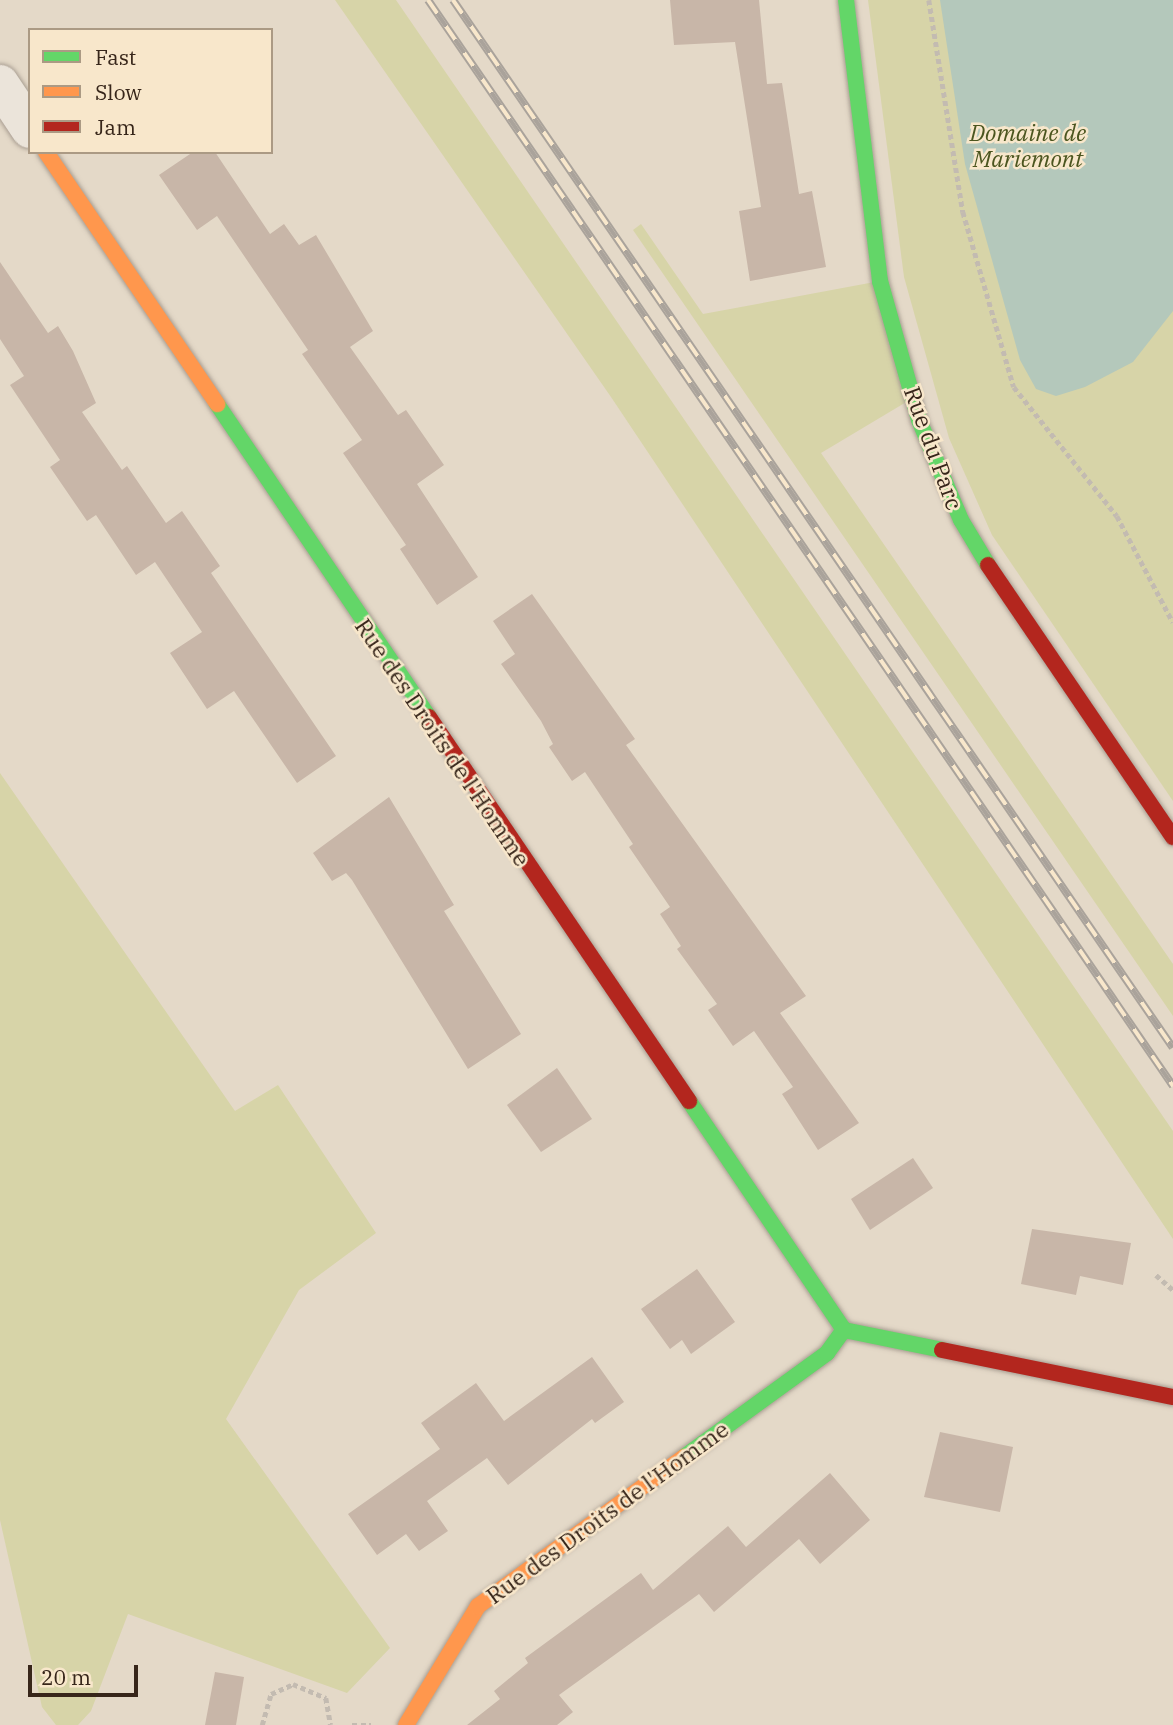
<!DOCTYPE html>
<html>
<head>
<meta charset="utf-8">
<style>
  body { margin:0 }
  #map { position:relative; width:1173px; height:1725px; overflow:hidden; background:#e4d9c8; font-family:"IBM Plex Serif",serif }
  div>[style] { position:absolute }
  .green>* { inset:0; background:#d7d4a8 }
  .water>* { inset:0; background:#b4c8bb }
  .building>* { inset:0; background:#c8b6a8 }
  .path>* { height:4.5px; margin-top:-2.25px; transform-origin:0; background:repeating-linear-gradient(90deg,#c3bbb1 0 5px,transparent 0 8.5px) }
  .roads { filter:drop-shadow(0 0 2px #a99e92) drop-shadow(0 0 2px #a99e92) }
  .street>* { height:38px; margin:-19px; padding:0 19px; transform-origin:19px; border-radius:19px; background:#ebe4da }
  .fast>* { height:16px; margin:-8px; padding:0 8px; transform-origin:8px; border-radius:8px; background:#63d668 }
  .slow>* { height:16px; margin:-8px; padding:0 8px; transform-origin:8px; border-radius:8px; background:#ff974d }
  .jam>* { height:16px; margin:-8px; padding:0 8px; transform-origin:8px; border-radius:8px; background:#b3261e }
  .rail>* { height:8px; margin-top:-4px; transform-origin:0; background:repeating-linear-gradient(90deg,#f8e7cb 0 16px,#aaa39b 0 32px); box-sizing:border-box; border-block:2px solid #aaa39b }
  span { translate:-50% -50%; white-space:nowrap; text-align:center; line-height:1.15; -webkit-text-stroke:5px #f8e7cb; paint-order:stroke }
  .park-label { font-size:23px; color:#4b551f; font-style:italic }
  .street-label { font-size:23px; color:#37261a }
  .legend { position:absolute; left:28px; top:28px; width:245px; height:126px; box-sizing:border-box; background:#f8e7cb; border:2px solid #ab9a84; margin:0; padding:9px 12px; list-style:none; font-size:21px; color:#37261a }
  .legend li { display:flex; align-items:center; gap:14px; height:35px }
  .legend b { width:35px; border:2px solid #ab9a84 }
  .scale { position:absolute; left:28px; top:1665px; width:110px; height:32px; box-sizing:border-box; border:4px solid #37261a; border-top:0; padding-left:9px; font-size:21px; line-height:24px; white-space:nowrap; color:#37261a; -webkit-text-stroke:5px #f8e7cb; paint-order:stroke }
</style>
</head>
<body>
<div id="map">
  <div class="green">
    <i style="clip-path:polygon(335px 0,396px 0,1173px 1131px,1173px 1239px,611px 397px)"></i>
    <i style="clip-path:polygon(868px 0,1173px 0,1173px 801px,992px 535px,949px 438px,904px 277px)"></i>
    <i style="clip-path:polygon(641px 224px,703px 314px,880px 281px,913px 398px,821px 453px,1173px 964px,1173px 1016px,633px 230px)"></i>
    <i style="clip-path:polygon(0 773px,235px 1111px,278px 1085px,376px 1233px,299px 1290px,226px 1419px,390px 1648px,347px 1693px,128px 1614px,91px 1711px,78px 1725px,56px 1725px,42px 1707px,0 1520px)"></i>
  </div>
  <div class="water">
    <i style="clip-path:polygon(940px 0,1173px 0,1173px 311px,1133px 362px,1085px 387px,1056px 396px,1036px 389px,1020px 360px,965px 164px)"></i>
  </div>
  <div class="building">
    <i style="clip-path:polygon(670px 0,759px 0,767px 84px,782px 83px,799px 194px,812px 191px,826px 267px,750px 281px,739px 211px,761px 207px,735px 42px,674px 45px)"></i>
    <i style="clip-path:polygon(193px 152px,215px 152px,270px 234px,284px 224px,299px 245px,316px 235px,373px 331px,350px 347px,398px 415px,406px 410px,444px 465px,417px 484px,478px 577px,437px 605px,400px 549px,406px 545px,343px 453px,362px 440px,302px 354px,308px 350px,217px 216px,197px 230px,159px 175px)"></i>
    <i style="clip-path:polygon(0 262px,48px 333px,58px 326px,73px 351px,96px 403px,82px 412px,122px 470px,127px 466px,166px 523px,182px 511px,220px 566px,211px 573px,336px 756px,297px 783px,234px 691px,207px 709px,170px 653px,202px 632px,155px 562px,136px 575px,96px 515px,87px 521px,50px 467px,60px 460px,10px 385px,24px 376px,0 339px)"></i>
    <i style="clip-path:polygon(532px 594px,635px 739px,626px 745px,806px 996px,780px 1013px,859px 1123px,818px 1150px,782px 1094px,793px 1087px,754px 1031px,733px 1046px,708px 1010px,717px 1004px,677px 949px,681px 946px,660px 914px,670px 907px,629px 847px,633px 844px,585px 772px,572px 781px,549px 747px,553px 744px,541px 721px,501px 664px,515px 654px,493px 621px)"></i>
    <i style="clip-path:polygon(389px 797px,454px 905px,444px 911px,521px 1034px,468px 1069px,352px 880px,346px 873px,332px 881px,313px 853px)"></i>
    <i style="clip-path:polygon(557px 1068px,592px 1119px,541px 1152px,507px 1105px)"></i>
    <i style="clip-path:polygon(913px 1158px,933px 1188px,870px 1230px,851px 1199px)"></i>
    <i style="clip-path:polygon(1032px 1229px,1131px 1243px,1123px 1285px,1080px 1276px,1076px 1295px,1021px 1284px)"></i>
    <i style="clip-path:polygon(697px 1269px,735px 1322px,691px 1354px,682px 1340px,670px 1349px,641px 1309px)"></i>
    <i style="clip-path:polygon(592px 1357px,624px 1402px,595px 1423px,592px 1419px,508px 1485px,487px 1458px,427px 1501px,448px 1531px,419px 1551px,406px 1534px,377px 1555px,348px 1514px,440px 1449px,421px 1423px,476px 1383px,504px 1421px)"></i>
    <i style="clip-path:polygon(940px 1432px,1013px 1447px,1000px 1512px,924px 1497px)"></i>
    <i style="clip-path:polygon(830px 1473px,870px 1520px,820px 1564px,799px 1539px,714px 1612px,699px 1594px,559px 1695px,573px 1712px,557px 1725px,467px 1725px,500px 1699px,494px 1691px,528px 1663px,525px 1658px,641px 1573px,653px 1590px,728px 1526px,746px 1547px)"></i>
    <i style="clip-path:polygon(215px 1672px,244px 1677px,236px 1725px,205px 1725px)"></i>
  </div>
  <div class="path">
    <i style="left:929px;top:0;width:215px;rotate:80.9deg"></i>
    <i style="left:963px;top:212px;width:182px;rotate:73.8deg"></i>
    <i style="left:1014px;top:387px;width:165px;rotate:51.4deg"></i>
    <i style="left:1117px;top:516px;width:120px;rotate:62.2deg"></i>
    <i style="left:1156px;top:1275px;width:23px;rotate:41deg"></i>
    <i style="left:262px;top:1725px;width:32px;rotate:-74deg"></i>
    <i style="left:271px;top:1694px;width:24px;rotate:-24deg"></i>
    <i style="left:293px;top:1684px;width:36px;rotate:23deg"></i>
    <i style="left:326px;top:1698px;width:27px;rotate:80deg"></i>
    <i style="left:352px;top:1725px;width:19px"></i>
  </div>
  <div class="roads">
    <div class="street">
      <i style="left:0;top:84px;width:54px;rotate:56.3deg"></i>
    </div>
    <div class="fast">
      <i style="left:846px;top:0;width:283px;rotate:83.1deg"></i>
      <i style="left:880px;top:281px;width:144px;rotate:74.3deg"></i>
      <i style="left:919px;top:420px;width:108px;rotate:67.2deg"></i>
      <i style="left:961px;top:520px;width:52px;rotate:59deg"></i>
      <i style="left:217px;top:404px;width:378px;rotate:55.9deg"></i>
      <i style="left:689px;top:1101px;width:277px;rotate:55.9deg"></i>
      <i style="left:844px;top:1330px;width:100px;rotate:11.5deg"></i>
      <i style="left:684px;top:1457px;width:177px;rotate:-36deg"></i>
      <i style="left:827px;top:1353px;width:29px;rotate:-54deg"></i>
    </div>
    <div class="slow">
      <i style="left:46px;top:152px;width:305px;rotate:55.8deg"></i>
      <i style="left:406px;top:1725px;width:139px;rotate:-58.8deg"></i>
      <i style="left:478px;top:1606px;width:254px;rotate:-35.9deg"></i>
    </div>
    <div class="jam">
      <i style="left:988px;top:565px;width:329px;rotate:55.8deg"></i>
      <i style="left:429px;top:717px;width:464px;rotate:55.9deg"></i>
      <i style="left:942px;top:1350px;width:236px;rotate:11.5deg"></i>
    </div>
  </div>
  <div class="rail">
    <i style="left:428px;top:0;width:1317px;rotate:55.55deg"></i>
    <i style="left:453px;top:0;width:1271px;rotate:55.51deg"></i>
  </div>
  <div class="park-label">
    <span style="left:1028px;top:145px">Domaine de<br>Mariemont</span>
  </div>
  <div class="street-label">
    <span style="left:934px;top:448px;rotate:70deg">Rue du Parc</span>
    <span style="left:443px;top:742px;rotate:56deg">Rue des Droits de l'Homme</span>
    <span style="left:607px;top:1512px;rotate:-36deg">Rue des Droits de l'Homme</span>
  </div>
  <ul class="legend">
  <li><b style="height:9px;background:#63d668"></b>Fast</li>
  <li><b style="height:9px;background:#ff974d"></b>Slow</li>
  <li><b style="height:9px;background:#b3261e"></b>Jam</li>
  </ul>
  <div class="scale">20 m</div>
</div>
</body>
</html>
